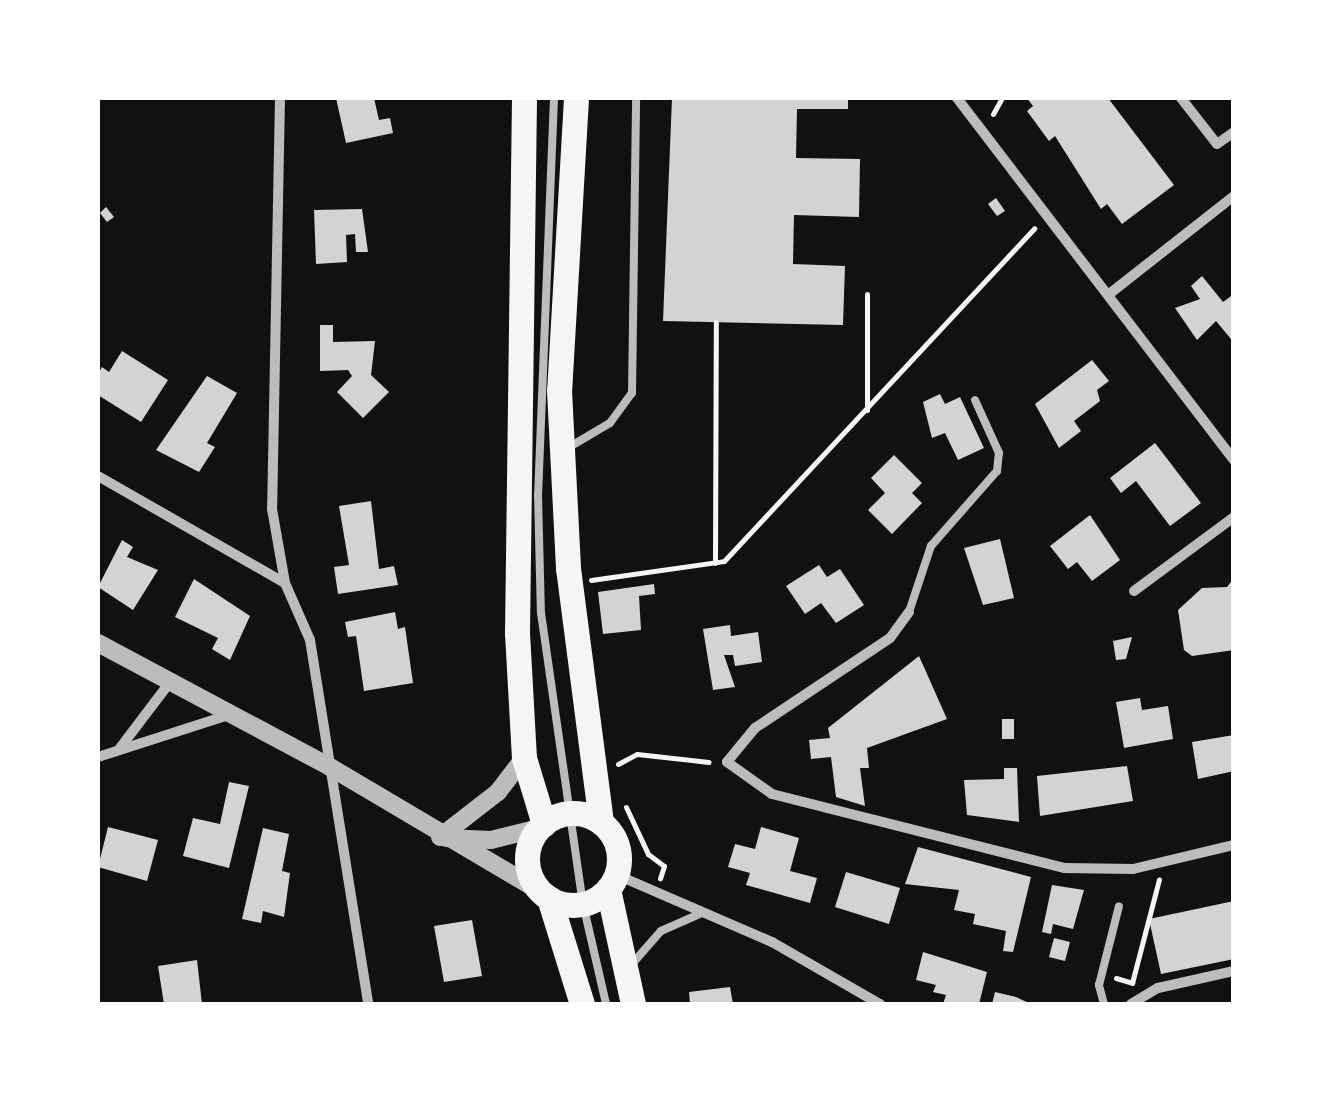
<!DOCTYPE html>
<html>
<head>
<meta charset="utf-8">
<style>
  body { margin:0 }
  #map { position:relative; width:1331px; height:1102px; overflow:hidden; background:#111; font-family:Montserrat,sans-serif }
  div>[style] { position:absolute }
  .building>* { inset:0; background:#d3d3d3 }
  .path>* { height:5px; margin:-2.5px; padding:0 2.5px; transform-origin:2.5px; border-radius:2.5px; background:#f5f5f5 }
  .service>* { height:8px; margin:-4px; padding:0 4px; transform-origin:4px; border-radius:4px; background:#bcbcbc }
  .minor>* { height:10px; margin:-5px; padding:0 5px; transform-origin:5px; border-radius:5px; background:#bcbcbc }
  .tertiary>* { height:18px; margin:-9px; padding:0 9px; transform-origin:9px; border-radius:9px; background:#bcbcbc }
  .primary>* { height:25px; margin:-12.5px; padding:0 12.5px; transform-origin:12.5px; border-radius:12.5px; background:#f5f5f5 }
  .primary>.ring { margin:-12.5px; padding:0; box-sizing:content-box; background:none; border:25px solid #f5f5f5; border-radius:50% }
  span { translate:-50% -50%; white-space:nowrap; text-align:center; line-height:1.15; -webkit-text-stroke:9px #fff; paint-order:stroke }
  .frame { position:absolute; inset:0; border:100px solid #fff; pointer-events:none }
</style>
</head>
<body>
<div id="map">
  <div class="building">
    <i style="clip-path:polygon(336px 98px,374px 98px,379px 120px,390px 118px,393px 133px,346px 143px)"></i>
    <i style="clip-path:polygon(672px 98px,848px 98px,848px 109px,797px 109px,796px 158px,860px 159px,859px 217px,794px 215px,793px 264px,845px 266px,843px 325px,663px 321px)"></i>
    <i style="clip-path:polygon(1027px 98px,1108px 98px,1174px 185px,1122px 224px,1107px 204px,1101px 209px,1055px 136px,1049px 141px,1027px 111px,1033px 106px)"></i>
    <i style="clip-path:polygon(996px 198px,1005px 211px,997px 216px,988px 204px)"></i>
    <i style="clip-path:polygon(106px 207px,114px 217px,107px 222px,100px 213px)"></i>
    <i style="clip-path:polygon(362px 209px,368px 252px,356px 252px,355px 234px,346px 235px,347px 262px,316px 264px,314px 210px)"></i>
    <i style="clip-path:polygon(1202px 276px,1223px 302px,1234px 294px,1231px 339px,1216px 321px,1197px 340px,1175px 308px,1200px 299px,1191px 286px)"></i>
    <i style="clip-path:polygon(320px 325px,333px 325px,333px 342px,375px 341px,371px 375px,389px 392px,363px 418px,337px 392px,352px 376px,348px 370px,320px 371px)"></i>
    <i style="clip-path:polygon(122px 351px,168px 380px,141px 422px,98px 395px,98px 374px,102px 367px,109px 372px)"></i>
    <i style="clip-path:polygon(1092px 360px,1109px 381px,1097px 390px,1100px 401px,1074px 421px,1081px 431px,1059px 448px,1035px 404px)"></i>
    <i style="clip-path:polygon(207px 376px,237px 393px,207px 443px,215px 447px,199px 472px,156px 450px)"></i>
    <i style="clip-path:polygon(940px 394px,945px 404px,960px 397px,984px 448px,958px 460px,945px 433px,932px 438px,923px 402px)"></i>
    <i style="clip-path:polygon(1155px 443px,1201px 503px,1170px 526px,1136px 481px,1121px 493px,1110px 478px)"></i>
    <i style="clip-path:polygon(894px 455px,922px 483px,912px 493px,922px 503px,892px 534px,868px 510px,885px 493px,871px 478px)"></i>
    <i style="clip-path:polygon(371px 501px,379px 569px,394px 566px,398px 585px,338px 594px,334px 567px,349px 565px,339px 506px)"></i>
    <i style="clip-path:polygon(1090px 515px,1120px 560px,1092px 581px,1077px 562px,1068px 569px,1050px 546px)"></i>
    <i style="clip-path:polygon(1000px 539px,1014px 598px,983px 605px,964px 548px)"></i>
    <i style="clip-path:polygon(122px 540px,133px 547px,127px 557px,158px 570px,133px 610px,98px 587px)"></i>
    <i style="clip-path:polygon(819px 565px,827px 577px,840px 569px,864px 605px,836px 623px,821px 603px,805px 614px,786px 586px)"></i>
    <i style="clip-path:polygon(1234px 578px,1234px 650px,1192px 656px,1184px 650px,1178px 610px,1202px 588px,1227px 587px)"></i>
    <i style="clip-path:polygon(194px 579px,250px 616px,230px 660px,212px 649px,218px 638px,175px 617px)"></i>
    <i style="clip-path:polygon(654px 584px,655px 594px,639px 596px,641px 630px,603px 634px,598px 592px)"></i>
    <i style="clip-path:polygon(395px 612px,398px 629px,405px 627px,413px 683px,364px 691px,356px 636px,348px 637px,345px 622px)"></i>
    <i style="clip-path:polygon(730px 625px,731px 636px,758px 632px,762px 662px,735px 666px,733px 655px,724px 655px,735px 687px,713px 690px,703px 629px)"></i>
    <i style="clip-path:polygon(1132px 637px,1126px 659px,1116px 660px,1113px 641px)"></i>
    <i style="clip-path:polygon(919px 656px,947px 719px,867px 748px,869px 768px,860px 768px,865px 806px,836px 797px,831px 757px,811px 759px,809px 740px,830px 738px,828px 728px)"></i>
    <i style="clip-path:polygon(1140px 698px,1142px 710px,1168px 706px,1173px 739px,1124px 748px,1116px 702px)"></i>
    <i style="clip-path:polygon(1002px 719px,1014px 719px,1014px 739px,1002px 739px)"></i>
    <i style="clip-path:polygon(1234px 735px,1234px 771px,1198px 779px,1192px 742px)"></i>
    <i style="clip-path:polygon(1127px 766px,1133px 801px,1040px 816px,1037px 776px)"></i>
    <i style="clip-path:polygon(1004px 768px,1017px 768px,1019px 822px,967px 815px,964px 780px,1004px 779px)"></i>
    <i style="clip-path:polygon(229px 782px,249px 786px,229px 868px,183px 856px,193px 818px,220px 824px)"></i>
    <i style="clip-path:polygon(108px 827px,158px 840px,147px 881px,98px 867px)"></i>
    <i style="clip-path:polygon(761px 827px,799px 838px,790px 871px,817px 878px,810px 903px,746px 885px,750px 873px,728px 867px,735px 844px,755px 849px)"></i>
    <i style="clip-path:polygon(263px 828px,289px 834px,282px 871px,290px 873px,284px 917px,263px 911px,261px 923px,242px 919px)"></i>
    <i style="clip-path:polygon(918px 847px,1031px 877px,1013px 952px,1003px 951px,1006px 931px,973px 924px,975px 914px,954px 910px,959px 890px,905px 884px)"></i>
    <i style="clip-path:polygon(846px 872px,900px 888px,889px 924px,835px 907px)"></i>
    <i style="clip-path:polygon(1052px 885px,1084px 890px,1073px 929px,1053px 924px,1051px 934px,1042px 932px)"></i>
    <i style="clip-path:polygon(1234px 901px,1234px 959px,1161px 974px,1149px 919px)"></i>
    <i style="clip-path:polygon(472px 920px,482px 976px,444px 982px,434px 926px)"></i>
    <i style="clip-path:polygon(1054px 938px,1070px 942px,1065px 961px,1049px 957px)"></i>
    <i style="clip-path:polygon(923px 952px,987px 972px,979px 1004px,943px 1004px,946px 995px,933px 992px,936px 985px,916px 980px)"></i>
    <i style="clip-path:polygon(197px 960px,202px 1004px,164px 1004px,158px 966px)"></i>
    <i style="clip-path:polygon(730px 987px,733px 1004px,690px 1004px,689px 992px)"></i>
    <i style="clip-path:polygon(995px 992px,1016px 997px,1031px 1004px,992px 1004px)"></i>
  </div>
  <div class="path">
    <i style="left:993px;top:114px;width:18px;rotate:-61deg"></i>
    <i style="left:867px;top:294px;width:116px;rotate:90deg"></i>
    <i style="left:715px;top:563px;width:241px;rotate:-89.8deg"></i>
    <i style="left:591px;top:580px;width:134px;rotate:-8.1deg"></i>
    <i style="left:724px;top:561px;width:455px;rotate:-47deg"></i>
    <i style="left:618px;top:764px;width:21px;rotate:-28deg"></i>
    <i style="left:637px;top:754px;width:72px;rotate:6.3deg"></i>
    <i style="left:626px;top:807px;width:52px;rotate:64.9deg"></i>
    <i style="left:648px;top:854px;width:20px;rotate:37deg"></i>
    <i style="left:664px;top:866px;width:13px;rotate:108deg"></i>
    <i style="left:1116px;top:978px;width:17px;rotate:17deg"></i>
    <i style="left:1132px;top:983px;width:107px;rotate:-75.4deg"></i>
  </div>
  <div class="service">
    <i style="left:554px;top:98px;width:396px;rotate:92.3deg"></i>
    <i style="left:538px;top:494px;width:119px;rotate:88.6deg"></i>
    <i style="left:541px;top:613px;width:294px;rotate:81.8deg"></i>
    <i style="left:583px;top:904px;width:103px;rotate:77deg"></i>
    <i style="left:566px;top:449px;width:51px;rotate:-30.6deg"></i>
    <i style="left:610px;top:423px;width:37px;rotate:-54deg"></i>
    <i style="left:632px;top:393px;width:295px;rotate:-89.2deg"></i>
    <i style="left:909px;top:612px;width:70px;rotate:-71.6deg"></i>
    <i style="left:931px;top:546px;width:100px;rotate:-48.7deg"></i>
    <i style="left:997px;top:471px;width:18px;rotate:-84deg"></i>
    <i style="left:999px;top:453px;width:58px;rotate:-114.4deg"></i>
    <i style="left:632px;top:964px;width:44px;rotate:-48.7deg"></i>
    <i style="left:661px;top:931px;width:47px;rotate:-23.8deg"></i>
    <i style="left:1104px;top:1004px;width:20px;rotate:-105deg"></i>
    <i style="left:1099px;top:985px;width:81px;rotate:-75.8deg"></i>
  </div>
  <div class="minor">
    <i style="left:280px;top:98px;width:411px;rotate:91.1deg"></i>
    <i style="left:272px;top:509px;width:75px;rotate:80deg"></i>
    <i style="left:285px;top:583px;width:62px;rotate:66.3deg"></i>
    <i style="left:310px;top:640px;width:369px;rotate:80.9deg"></i>
    <i style="left:957px;top:98px;width:456px;rotate:52.6deg"></i>
    <i style="left:1181px;top:98px;width:58px;rotate:52deg"></i>
    <i style="left:1217px;top:144px;width:21px;rotate:-35deg"></i>
    <i style="left:1108px;top:295px;width:160px;rotate:-38.2deg"></i>
    <i style="left:98px;top:476px;width:215px;rotate:29.8deg"></i>
    <i style="left:1134px;top:591px;width:124px;rotate:-36.5deg"></i>
    <i style="left:909px;top:612px;width:32px;rotate:126deg"></i>
    <i style="left:890px;top:638px;width:162px;rotate:146.3deg"></i>
    <i style="left:755px;top:728px;width:44px;rotate:129.5deg"></i>
    <i style="left:727px;top:762px;width:55px;rotate:35.4deg"></i>
    <i style="left:772px;top:794px;width:301px;rotate:14.2deg"></i>
    <i style="left:1064px;top:868px;width:69px;rotate:0.8deg"></i>
    <i style="left:1133px;top:869px;width:104px;rotate:-13.4deg"></i>
    <i style="left:120px;top:748px;width:78px;rotate:-52.8deg"></i>
    <i style="left:98px;top:757px;width:138px;rotate:-17.8deg"></i>
    <i style="left:617px;top:875px;width:169px;rotate:23.4deg"></i>
    <i style="left:772px;top:942px;width:125px;rotate:29.9deg"></i>
    <i style="left:1131px;top:1004px;width:31px;rotate:-31deg"></i>
    <i style="left:1158px;top:988px;width:78px;rotate:-12.6deg"></i>
  </div>
  <div class="tertiary">
    <i style="left:98px;top:643px;width:263px;rotate:28.1deg"></i>
    <i style="left:330px;top:767px;width:247px;rotate:30.6deg"></i>
    <i style="left:440px;top:837px;width:73px;rotate:-37.8deg"></i>
    <i style="left:498px;top:792px;width:43px;rotate:-52.6deg"></i>
    <i style="left:446px;top:838px;width:45px;rotate:2.5deg"></i>
    <i style="left:491px;top:840px;width:50px;rotate:-13.8deg"></i>
  </div>
  <div class="primary">
    <i style="left:524px;top:98px;width:535px;rotate:90.75deg"></i>
    <i style="left:517px;top:633px;width:125px;rotate:86.8deg"></i>
    <i style="left:524px;top:758px;width:69px;rotate:73.1deg"></i>
    <i style="left:576px;top:98px;width:292px;rotate:93.3deg"></i>
    <i style="left:559px;top:390px;width:178px;rotate:87.1deg"></i>
    <i style="left:568px;top:568px;width:257px;rotate:82.6deg"></i>
    <i class="ring" style="left:527px;top:813px;width:67px;height:67px"></i>
    <i style="left:608px;top:889px;width:118px;rotate:77.7deg"></i>
    <i style="left:549px;top:898px;width:111px;rotate:72.7deg"></i>
  </div>
  <div class="frame"></div>
</div>
</body>
</html>
